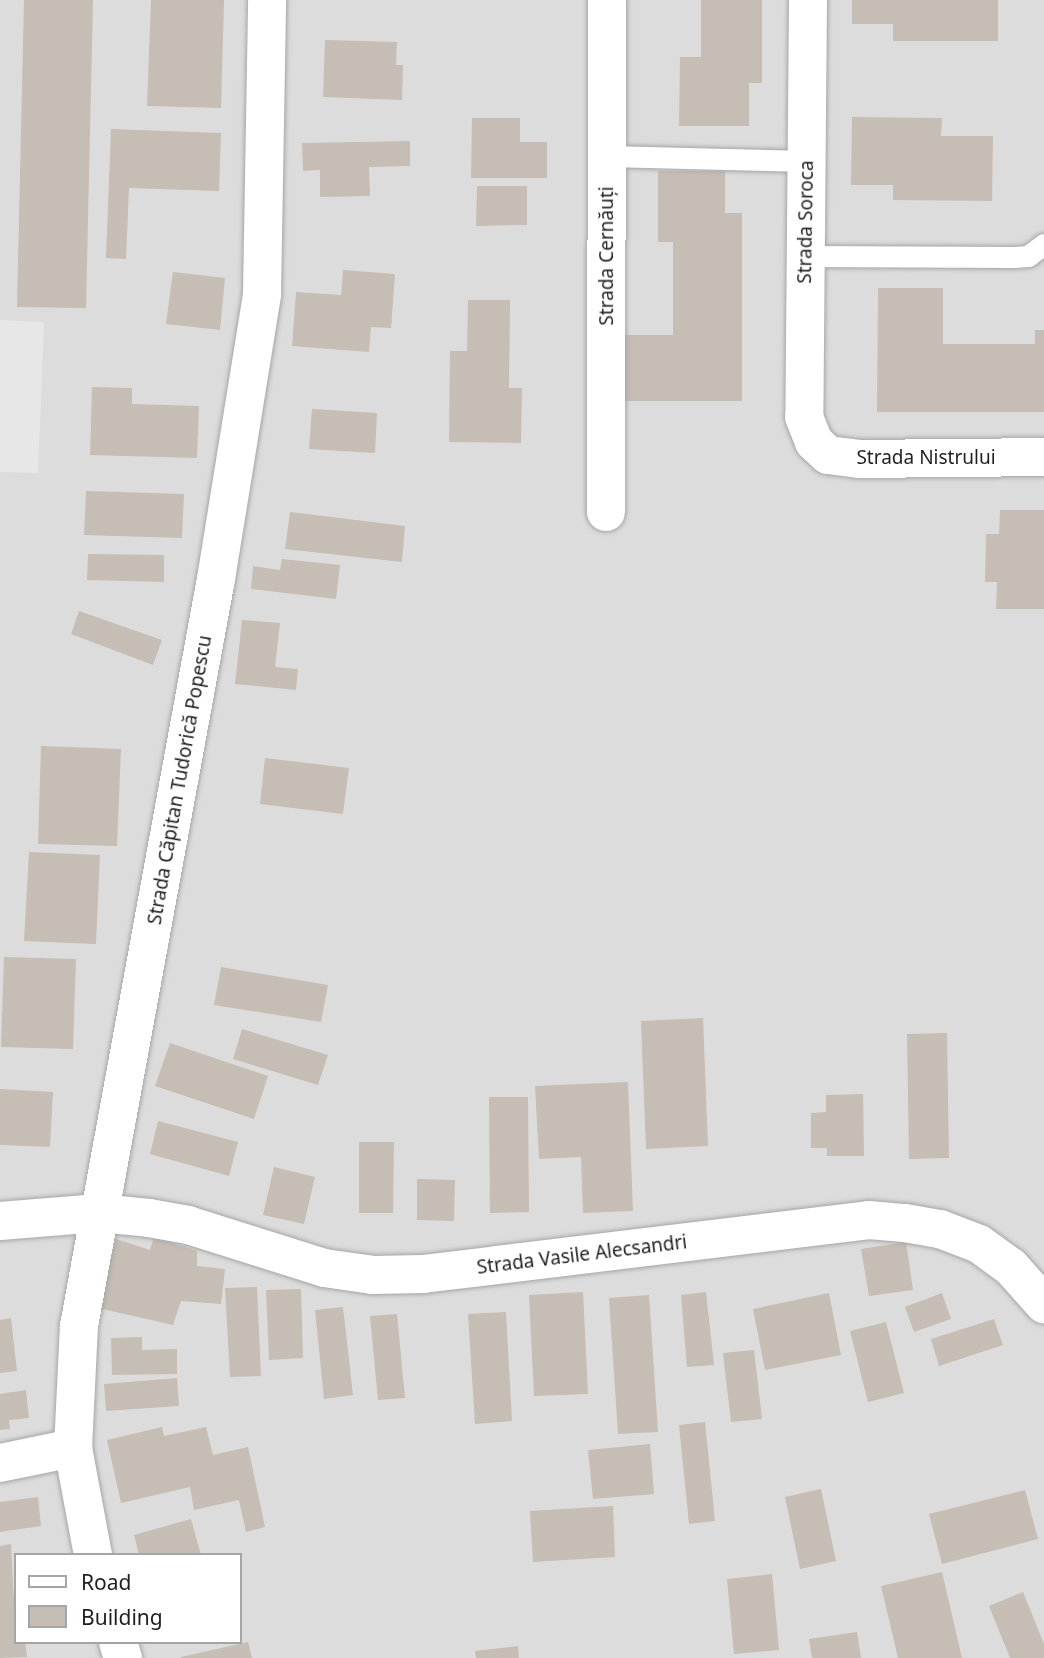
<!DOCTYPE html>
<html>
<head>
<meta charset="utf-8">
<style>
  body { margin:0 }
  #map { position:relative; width:1044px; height:1658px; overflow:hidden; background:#f1eee5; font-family:"Noto Sans",sans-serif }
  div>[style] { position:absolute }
  .residential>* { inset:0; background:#dddcdc }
  .parking>* { inset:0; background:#e7e7e7 }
  .building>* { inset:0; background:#c6bdb4 }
  .roads { filter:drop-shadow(0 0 2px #a6a6a6) drop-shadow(0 0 2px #a6a6a6) }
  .lane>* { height:21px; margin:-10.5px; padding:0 10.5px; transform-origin:10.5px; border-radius:10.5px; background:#fff }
  .street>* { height:38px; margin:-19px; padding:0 19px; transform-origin:19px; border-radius:19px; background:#fff }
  span { translate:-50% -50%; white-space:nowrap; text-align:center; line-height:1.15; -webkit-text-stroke:7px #fff; paint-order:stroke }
  .street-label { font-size:19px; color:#1f1f1f }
  .legend { position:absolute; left:14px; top:1553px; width:228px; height:91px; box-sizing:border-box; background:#fff; border:2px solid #a5a5a5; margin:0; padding:9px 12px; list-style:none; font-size:21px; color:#1f1f1f }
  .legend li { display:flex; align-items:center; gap:14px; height:35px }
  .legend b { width:35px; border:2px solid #a5a5a5 }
</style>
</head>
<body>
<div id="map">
  <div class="residential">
    <i style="clip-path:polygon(evenodd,0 0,1044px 0,1044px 1658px,0 1658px,0 0,16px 1555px,240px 1555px,240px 1642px,16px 1642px,16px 1555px)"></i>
  </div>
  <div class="parking">
    <i style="clip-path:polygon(0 320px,44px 322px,38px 473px,0 472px)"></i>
  </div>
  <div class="building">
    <i style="clip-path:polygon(24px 0,93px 0,86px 308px,17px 307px)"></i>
    <i style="clip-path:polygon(151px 0,224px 0,221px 108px,147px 106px)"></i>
    <i style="clip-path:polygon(701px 0,762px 0,762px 83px,749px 83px,749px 126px,679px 126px,680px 57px,701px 57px)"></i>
    <i style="clip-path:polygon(852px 0,998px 0,998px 41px,893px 41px,893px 24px,852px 24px)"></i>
    <i style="clip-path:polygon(325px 40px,397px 42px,396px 65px,403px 65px,402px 100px,323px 97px)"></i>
    <i style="clip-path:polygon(852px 117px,942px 118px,941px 136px,993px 136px,992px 201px,893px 200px,893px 185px,851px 185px)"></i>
    <i style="clip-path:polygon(472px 118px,520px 118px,520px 142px,547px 142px,547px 178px,471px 178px)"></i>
    <i style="clip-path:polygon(111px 129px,221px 133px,219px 191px,129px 188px,126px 259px,106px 258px)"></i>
    <i style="clip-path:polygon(410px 141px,410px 166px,369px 167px,370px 196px,320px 197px,320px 170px,303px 171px,302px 143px)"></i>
    <i style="clip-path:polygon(658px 171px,725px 171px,725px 213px,742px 213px,742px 401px,613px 401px,613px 335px,673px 335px,673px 242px,658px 242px)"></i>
    <i style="clip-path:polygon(477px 186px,527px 186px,527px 225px,476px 226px)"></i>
    <i style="clip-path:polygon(343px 270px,395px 274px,391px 328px,371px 327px,369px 352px,292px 346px,296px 292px,341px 295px)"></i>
    <i style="clip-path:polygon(173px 272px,225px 278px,220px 330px,166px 324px)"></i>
    <i style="clip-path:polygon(878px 288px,943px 288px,943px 344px,1035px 344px,1035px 330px,1044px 330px,1044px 412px,877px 412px)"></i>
    <i style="clip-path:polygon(468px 300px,510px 300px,509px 388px,522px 388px,521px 443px,449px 442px,450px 351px,467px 351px)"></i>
    <i style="clip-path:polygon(92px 387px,132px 388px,132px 404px,199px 406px,197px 458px,90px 455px)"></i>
    <i style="clip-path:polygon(312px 409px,377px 413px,375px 453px,309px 449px)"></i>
    <i style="clip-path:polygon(86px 491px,184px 494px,182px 538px,84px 535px)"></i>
    <i style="clip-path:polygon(1000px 510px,1044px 510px,1044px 609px,996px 609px,997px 582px,985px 582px,986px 534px,999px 534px)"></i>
    <i style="clip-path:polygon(290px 512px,405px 526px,402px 562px,285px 549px)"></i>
    <i style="clip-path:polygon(88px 554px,164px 555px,164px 582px,87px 580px)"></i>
    <i style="clip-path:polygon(282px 559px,340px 565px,336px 599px,251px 589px,253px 566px,280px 570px)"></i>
    <i style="clip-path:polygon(79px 611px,162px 640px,153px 665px,71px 634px)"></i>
    <i style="clip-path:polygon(242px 620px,280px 623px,275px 667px,298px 669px,296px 690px,235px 684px)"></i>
    <i style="clip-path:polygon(41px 746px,121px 749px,117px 846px,38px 844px)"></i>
    <i style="clip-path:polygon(265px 758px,349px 768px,343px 814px,260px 804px)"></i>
    <i style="clip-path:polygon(29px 852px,100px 855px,96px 944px,24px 941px)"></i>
    <i style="clip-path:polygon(4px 957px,76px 959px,73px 1049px,1px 1047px)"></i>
    <i style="clip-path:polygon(221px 967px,328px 985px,321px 1022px,214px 1005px)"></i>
    <i style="clip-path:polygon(703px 1018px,708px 1146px,646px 1149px,641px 1021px)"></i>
    <i style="clip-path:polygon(242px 1029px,328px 1055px,318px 1085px,233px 1059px)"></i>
    <i style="clip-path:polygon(947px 1033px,949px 1158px,909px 1159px,907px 1034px)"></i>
    <i style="clip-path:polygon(170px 1043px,268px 1076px,254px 1119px,155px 1086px)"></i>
    <i style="clip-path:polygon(628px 1082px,633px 1211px,583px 1213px,581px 1157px,539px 1159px,535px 1086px)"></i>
    <i style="clip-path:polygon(0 1089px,53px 1092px,50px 1147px,0 1145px)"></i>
    <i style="clip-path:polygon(863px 1094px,864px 1156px,827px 1156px,827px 1148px,811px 1148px,811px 1113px,826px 1112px,826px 1095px)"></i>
    <i style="clip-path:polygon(489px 1097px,528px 1097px,529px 1212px,490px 1213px)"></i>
    <i style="clip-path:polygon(158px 1121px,238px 1142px,229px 1176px,150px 1154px)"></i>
    <i style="clip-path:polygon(359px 1142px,394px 1142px,393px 1213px,359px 1213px)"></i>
    <i style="clip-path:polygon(274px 1167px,315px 1177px,304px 1224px,263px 1215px)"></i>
    <i style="clip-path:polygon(417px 1179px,455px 1180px,454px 1221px,417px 1220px)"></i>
    <i style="clip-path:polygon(154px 1237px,197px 1251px,197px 1266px,225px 1269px,221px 1304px,181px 1301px,173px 1325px,98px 1308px,116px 1239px,150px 1250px)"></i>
    <i style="clip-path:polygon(906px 1242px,913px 1290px,869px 1296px,861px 1249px)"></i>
    <i style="clip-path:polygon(257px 1287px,261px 1376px,230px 1377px,225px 1288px)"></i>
    <i style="clip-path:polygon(301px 1289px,303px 1358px,269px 1360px,266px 1290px)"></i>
    <i style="clip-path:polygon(583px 1292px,588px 1394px,534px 1396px,529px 1295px)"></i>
    <i style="clip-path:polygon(706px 1292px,714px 1365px,687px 1367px,681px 1295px)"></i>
    <i style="clip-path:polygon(829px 1293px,841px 1355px,765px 1370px,753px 1309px)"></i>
    <i style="clip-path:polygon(942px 1293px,951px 1319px,914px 1332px,905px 1307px)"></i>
    <i style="clip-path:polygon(649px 1295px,658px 1432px,618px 1434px,609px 1298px)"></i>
    <i style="clip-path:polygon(343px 1307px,353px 1395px,324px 1399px,315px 1310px)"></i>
    <i style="clip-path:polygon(506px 1312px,512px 1421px,475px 1424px,468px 1314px)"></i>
    <i style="clip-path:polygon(397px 1314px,405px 1398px,378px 1400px,370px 1316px)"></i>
    <i style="clip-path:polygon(11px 1318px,17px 1371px,0 1373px,0 1320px)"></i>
    <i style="clip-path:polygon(994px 1319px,1003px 1345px,939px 1366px,931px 1339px)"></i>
    <i style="clip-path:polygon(886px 1322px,904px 1393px,868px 1402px,850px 1331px)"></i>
    <i style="clip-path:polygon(142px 1337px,142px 1350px,177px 1349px,177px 1374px,112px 1375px,111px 1338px)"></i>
    <i style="clip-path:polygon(754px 1350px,762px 1419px,731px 1422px,723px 1353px)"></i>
    <i style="clip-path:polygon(177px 1378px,179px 1406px,106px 1411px,104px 1384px)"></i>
    <i style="clip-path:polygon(26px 1390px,29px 1418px,9px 1420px,10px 1429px,0 1430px,0 1394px)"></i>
    <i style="clip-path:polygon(705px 1422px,715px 1521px,689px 1524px,679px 1425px)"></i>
    <i style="clip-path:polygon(162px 1427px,164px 1436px,206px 1427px,213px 1455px,248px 1447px,265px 1527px,246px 1532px,239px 1500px,194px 1510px,190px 1487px,121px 1503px,107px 1440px)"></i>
    <i style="clip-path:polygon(650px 1444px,654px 1494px,593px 1499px,588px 1450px)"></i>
    <i style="clip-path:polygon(821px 1489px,836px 1561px,800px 1569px,785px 1497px)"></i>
    <i style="clip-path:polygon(1025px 1490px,1038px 1539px,942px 1564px,929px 1514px)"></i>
    <i style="clip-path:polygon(38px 1497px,41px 1526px,0 1532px,0 1502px)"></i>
    <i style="clip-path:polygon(613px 1506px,615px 1557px,533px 1562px,530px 1511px)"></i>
    <i style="clip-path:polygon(191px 1519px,201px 1555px,139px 1555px,134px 1535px)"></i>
    <i style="clip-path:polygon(11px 1544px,16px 1642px,25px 1642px,27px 1657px,0 1658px,0 1546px)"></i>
    <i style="clip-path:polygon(942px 1572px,962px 1658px,898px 1658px,881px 1586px)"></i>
    <i style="clip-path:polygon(772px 1574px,779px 1650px,734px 1654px,727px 1579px)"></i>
    <i style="clip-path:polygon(1023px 1592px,1044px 1644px,1044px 1658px,1010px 1658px,989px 1606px)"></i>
    <i style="clip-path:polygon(857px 1632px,861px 1658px,812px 1658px,809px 1639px)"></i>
    <i style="clip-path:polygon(248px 1642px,252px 1658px,181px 1658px,181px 1657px)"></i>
    <i style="clip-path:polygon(518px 1646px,519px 1658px,476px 1658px,475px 1651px)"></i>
  </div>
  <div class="roads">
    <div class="lane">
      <i style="left:607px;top:156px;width:200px;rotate:1.4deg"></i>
      <i style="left:805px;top:256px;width:209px;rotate:0.3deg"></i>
      <i style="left:1014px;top:257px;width:14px;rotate:-4deg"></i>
      <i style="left:1028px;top:256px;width:20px;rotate:-37deg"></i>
    </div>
    <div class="street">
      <i style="left:808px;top:0;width:417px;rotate:90.5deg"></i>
      <i style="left:804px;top:417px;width:27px;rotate:68deg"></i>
      <i style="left:814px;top:442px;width:19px;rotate:43deg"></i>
      <i style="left:828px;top:455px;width:31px;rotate:7deg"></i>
      <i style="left:859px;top:459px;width:185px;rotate:-0.6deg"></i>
      <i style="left:606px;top:512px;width:512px;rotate:-89.89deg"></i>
      <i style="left:0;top:1221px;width:99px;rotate:-4.6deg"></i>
      <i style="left:99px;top:1213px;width:50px;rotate:5.7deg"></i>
      <i style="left:149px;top:1218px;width:40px;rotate:10deg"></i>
      <i style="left:188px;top:1225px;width:143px;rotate:17.5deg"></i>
      <i style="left:324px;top:1268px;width:49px;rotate:8.1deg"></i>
      <i style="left:373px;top:1275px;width:50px;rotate:-1.1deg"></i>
      <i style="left:423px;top:1274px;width:449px;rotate:-6.9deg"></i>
      <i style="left:869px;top:1220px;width:36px;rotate:5deg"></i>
      <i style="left:905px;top:1223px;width:36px;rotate:10deg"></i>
      <i style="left:940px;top:1229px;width:42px;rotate:21deg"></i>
      <i style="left:979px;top:1244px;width:39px;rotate:36deg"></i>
      <i style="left:1011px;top:1267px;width:50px;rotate:48.3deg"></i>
      <i style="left:0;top:1463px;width:75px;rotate:-11.6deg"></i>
      <i style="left:93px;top:1555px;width:109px;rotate:-100.6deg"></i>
      <i style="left:73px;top:1448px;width:122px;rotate:-87.2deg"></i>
      <i style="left:79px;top:1326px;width:759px;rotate:-79.61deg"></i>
      <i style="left:216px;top:579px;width:289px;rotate:-80.8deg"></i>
      <i style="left:262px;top:294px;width:294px;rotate:-89deg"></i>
      <i style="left:118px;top:1642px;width:17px;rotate:73deg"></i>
    </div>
  </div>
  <div class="street-label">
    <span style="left:806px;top:222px;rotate:-89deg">Strada Soroca</span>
    <span style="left:607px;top:256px;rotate:-90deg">Strada Cernăuți</span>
    <span style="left:926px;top:458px">Strada Nistrului</span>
    <span style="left:180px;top:780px;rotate:-80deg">Strada Căpitan Tudorică Popescu</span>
    <span style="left:582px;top:1255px;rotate:-7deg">Strada Vasile Alecsandri</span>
  </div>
  <ul class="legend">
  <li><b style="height:9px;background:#fff"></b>Road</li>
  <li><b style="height:19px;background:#c6bdb4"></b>Building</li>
  </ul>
</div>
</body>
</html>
